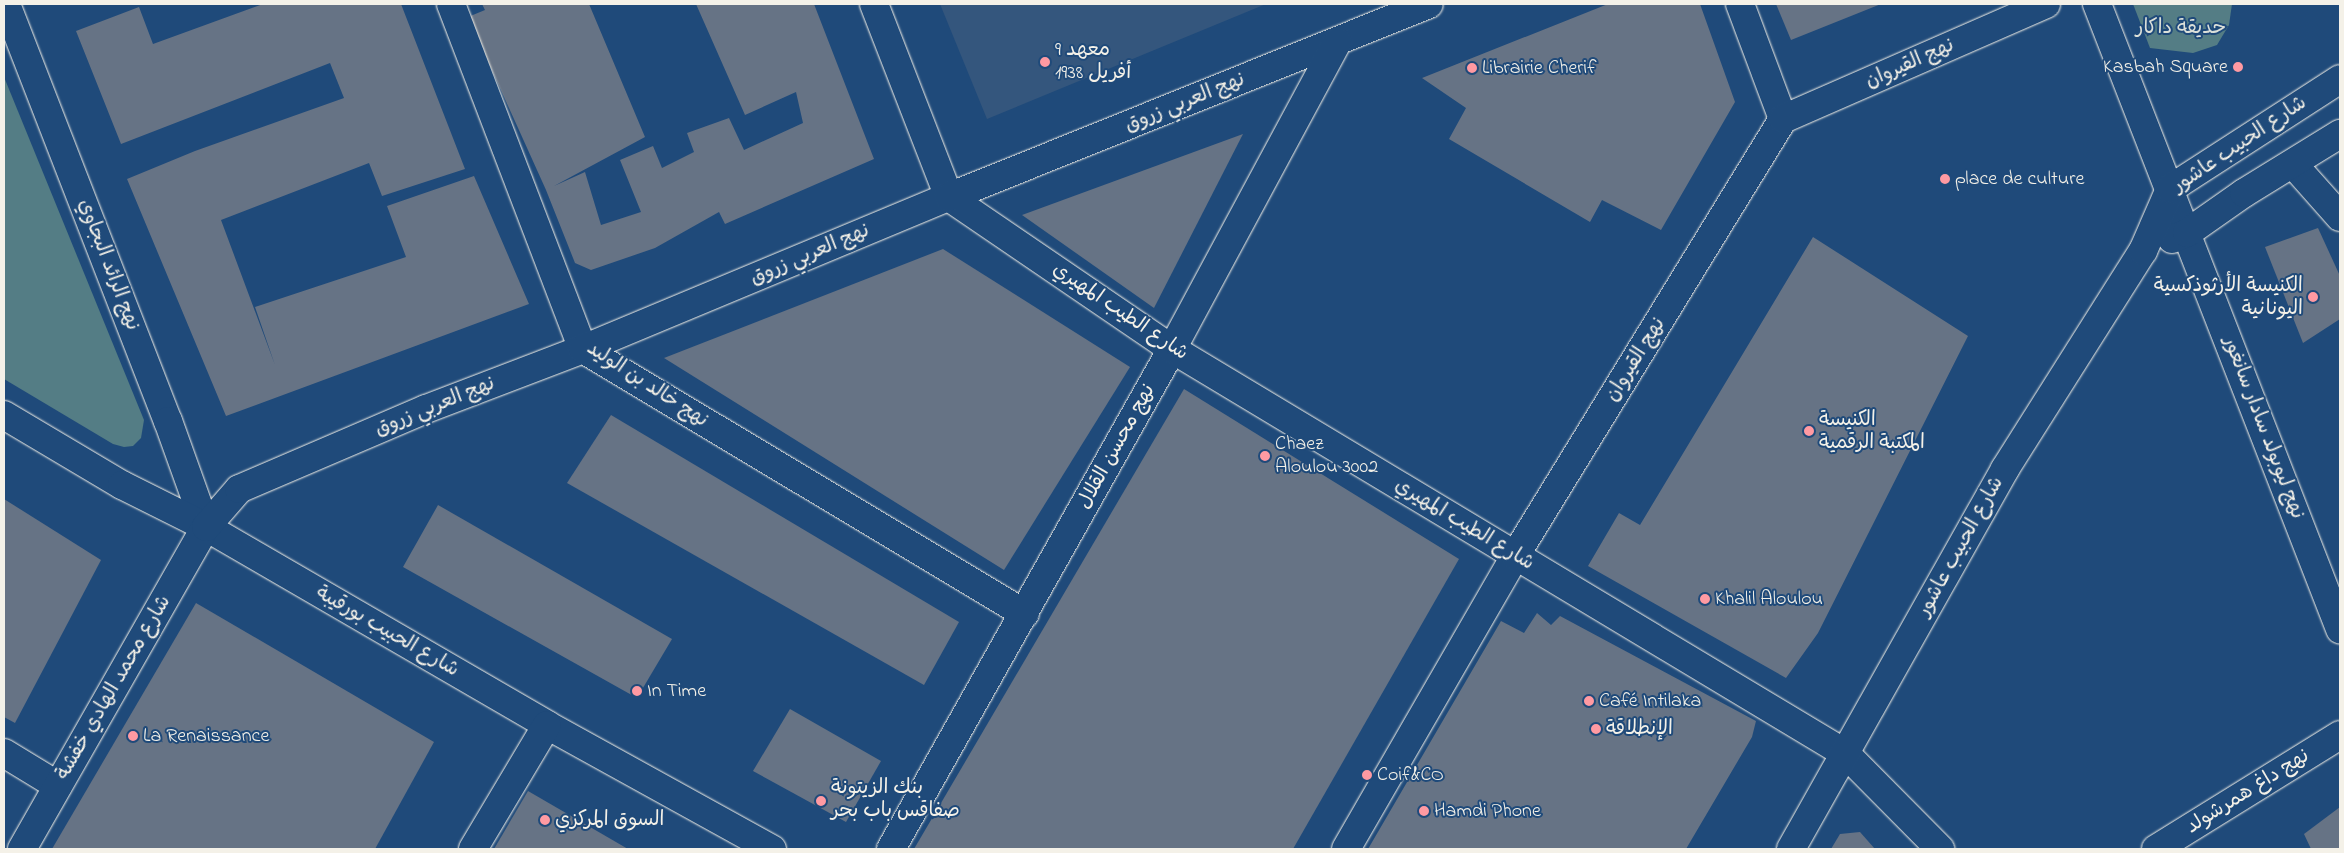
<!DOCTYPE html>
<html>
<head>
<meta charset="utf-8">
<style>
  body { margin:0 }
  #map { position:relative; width:2344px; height:853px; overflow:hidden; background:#1f4a7a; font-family:"Indie Flower","Playpen Sans Arabic",sans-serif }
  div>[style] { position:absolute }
  .built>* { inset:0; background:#34567d }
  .green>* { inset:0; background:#547d85 }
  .building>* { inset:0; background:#667385 }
  .roads { filter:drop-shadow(0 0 1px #f4f1e8) drop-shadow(0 0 1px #f4f1e8) }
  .minor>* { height:28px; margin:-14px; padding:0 14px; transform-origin:14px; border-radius:14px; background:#1f4a7a }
  .dots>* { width:14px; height:14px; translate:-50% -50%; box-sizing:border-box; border:2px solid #1f4a7a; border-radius:50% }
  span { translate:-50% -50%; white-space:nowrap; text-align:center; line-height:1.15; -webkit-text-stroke:4px #1f4a7a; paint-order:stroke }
  .park-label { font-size:20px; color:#dce0d9 }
  .poi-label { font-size:20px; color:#f4f1e8 }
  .left { translate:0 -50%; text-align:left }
  .right { translate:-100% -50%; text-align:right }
  .street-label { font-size:20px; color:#f4f1e8 }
  .frame { position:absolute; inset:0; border:5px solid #f4f1e8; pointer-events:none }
</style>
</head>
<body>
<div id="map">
  <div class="built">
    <i style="clip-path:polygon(940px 4px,1266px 4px,987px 119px)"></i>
  </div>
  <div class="green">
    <i style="clip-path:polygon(2133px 4px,2232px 4px,2229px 25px,2217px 45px,2193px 53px,2150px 48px)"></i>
    <i style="clip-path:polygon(4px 77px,144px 420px,141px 438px,133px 446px,124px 447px,113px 444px,4px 379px)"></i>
  </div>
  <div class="building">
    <i style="clip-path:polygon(263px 4px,401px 4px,465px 169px,382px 196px,369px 163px,221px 220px,275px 365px,255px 307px,406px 257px,387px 206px,474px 176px,529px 304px,226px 416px,127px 179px,195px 151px,344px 98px,330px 63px,121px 144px,76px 31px,139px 7px,153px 44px)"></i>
    <i style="clip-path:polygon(482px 4px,589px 4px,645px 137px,554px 186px,585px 172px,601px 225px,641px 212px,620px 160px,653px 146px,662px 168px,694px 152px,687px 133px,729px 118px,744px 150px,803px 123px,796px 92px,745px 115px,696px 4px,814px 4px,874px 159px,725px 224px,719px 212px,655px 248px,591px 270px,575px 263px,546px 190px,468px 17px,485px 10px)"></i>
    <i style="clip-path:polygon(1608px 4px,1700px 4px,1735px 102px,1661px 230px,1602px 200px,1590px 222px,1449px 139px,1466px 108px,1422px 78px)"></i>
    <i style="clip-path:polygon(1776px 4px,1881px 4px,1791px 40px)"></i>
    <i style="clip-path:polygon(1243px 134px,1154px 308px,1022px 215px)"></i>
    <i style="clip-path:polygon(2318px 228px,2340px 276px,2340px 319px,2303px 343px,2265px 247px)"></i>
    <i style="clip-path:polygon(1813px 237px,1968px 336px,1818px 633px,1786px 678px,1588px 566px,1619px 513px,1640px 525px)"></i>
    <i style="clip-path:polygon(943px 249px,1130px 367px,1004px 570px,664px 358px)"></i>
    <i style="clip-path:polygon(1184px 389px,1459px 559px,1293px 849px,914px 849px)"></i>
    <i style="clip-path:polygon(611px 415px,959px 622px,924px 685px,567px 483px)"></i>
    <i style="clip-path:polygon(4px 499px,101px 560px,15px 723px,4px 717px)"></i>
    <i style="clip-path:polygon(438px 505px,672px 639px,637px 698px,403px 567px)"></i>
    <i style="clip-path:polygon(196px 603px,434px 742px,375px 849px,52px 849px)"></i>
    <i style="clip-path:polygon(1537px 613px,1551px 625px,1560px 616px,1756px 721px,1752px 737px,1686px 849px,1368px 849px,1501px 621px,1524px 633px)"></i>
    <i style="clip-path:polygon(790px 709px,881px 761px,846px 822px,753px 771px)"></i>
    <i style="clip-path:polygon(528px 791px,628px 849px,494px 849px)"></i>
    <i style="clip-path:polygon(2340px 807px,2340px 849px,2311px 849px,2304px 834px)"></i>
    <i style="clip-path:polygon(1860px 832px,1875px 849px,1831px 849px,1840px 834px)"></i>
  </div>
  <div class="roads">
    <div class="minor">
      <i style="left:6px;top:4px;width:447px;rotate:68.8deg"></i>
      <i style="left:168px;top:421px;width:113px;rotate:70.3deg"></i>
      <i style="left:451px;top:4px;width:369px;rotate:69.1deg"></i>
      <i style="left:583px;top:349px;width:515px;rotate:30.94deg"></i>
      <i style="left:874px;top:4px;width:207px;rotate:68.8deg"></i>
      <i style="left:949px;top:197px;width:270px;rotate:34.3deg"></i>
      <i style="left:1172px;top:349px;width:786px;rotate:31deg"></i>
      <i style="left:1846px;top:754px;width:134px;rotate:45.3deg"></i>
      <i style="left:1740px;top:4px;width:123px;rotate:69.5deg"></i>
      <i style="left:2097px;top:4px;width:671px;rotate:68.75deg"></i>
      <i style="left:2293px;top:164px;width:71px;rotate:48.4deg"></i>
      <i style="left:2172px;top:239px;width:16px;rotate:-22deg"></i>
      <i style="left:2187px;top:233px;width:70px;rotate:-35.1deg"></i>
      <i style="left:2244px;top:193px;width:113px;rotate:-31.6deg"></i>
      <i style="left:4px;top:415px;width:137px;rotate:30.7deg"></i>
      <i style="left:122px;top:485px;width:94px;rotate:26.6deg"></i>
      <i style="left:206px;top:527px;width:394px;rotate:30.1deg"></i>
      <i style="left:547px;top:725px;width:257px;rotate:28.9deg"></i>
      <i style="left:4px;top:753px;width:63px;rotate:31.4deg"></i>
      <i style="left:22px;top:849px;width:371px;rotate:-60.3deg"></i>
      <i style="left:206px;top:527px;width:50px;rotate:-49deg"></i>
      <i style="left:239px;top:489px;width:203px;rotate:-23.2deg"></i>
      <i style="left:426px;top:409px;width:168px;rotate:-20.9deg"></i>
      <i style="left:583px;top:349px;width:396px;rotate:-22.6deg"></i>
      <i style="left:949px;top:197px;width:517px;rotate:-21.9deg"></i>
      <i style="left:473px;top:849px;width:144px;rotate:-59.2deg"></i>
      <i style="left:891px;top:849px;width:574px;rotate:-60.66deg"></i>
      <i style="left:1172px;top:349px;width:349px;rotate:-61.7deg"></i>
      <i style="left:1346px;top:849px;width:338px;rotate:-60deg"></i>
      <i style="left:1515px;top:556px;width:513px;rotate:-58.48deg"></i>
      <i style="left:1783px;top:119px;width:287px;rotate:-23.6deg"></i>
      <i style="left:1791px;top:849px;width:436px;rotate:-60.6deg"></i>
      <i style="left:2005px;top:469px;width:258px;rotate:-57.7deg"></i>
      <i style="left:2143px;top:251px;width:68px;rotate:-66.5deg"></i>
      <i style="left:2170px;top:189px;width:202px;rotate:-32.9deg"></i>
      <i style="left:2156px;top:849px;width:216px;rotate:-31.8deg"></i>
    </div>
  </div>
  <div class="dots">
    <i style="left:1045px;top:62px;background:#ff9aa2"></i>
    <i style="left:2238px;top:67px;background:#ff9aa2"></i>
    <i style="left:1472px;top:68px;background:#ff9aa2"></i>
    <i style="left:1945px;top:179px;background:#ff9aa2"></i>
    <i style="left:2313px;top:297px;background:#ff9aa2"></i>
    <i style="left:1809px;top:431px;background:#ff9aa2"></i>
    <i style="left:1265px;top:456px;background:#ff9aa2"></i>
    <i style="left:1705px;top:599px;background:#ff9aa2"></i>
    <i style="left:637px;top:691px;background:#ff9aa2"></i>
    <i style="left:1589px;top:701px;background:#ff9aa2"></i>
    <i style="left:1596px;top:729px;background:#ff9aa2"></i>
    <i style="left:133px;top:736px;background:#ff9aa2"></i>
    <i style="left:1367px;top:775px;background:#ff9aa2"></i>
    <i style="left:821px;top:801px;background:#ff9aa2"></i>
    <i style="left:1424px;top:811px;background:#ff9aa2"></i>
    <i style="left:545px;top:820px;background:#ff9aa2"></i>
  </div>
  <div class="park-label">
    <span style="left:2181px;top:28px">حديقة داكار</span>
  </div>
  <div class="poi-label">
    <span class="left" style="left:1055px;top:62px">معهد 9<br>أفريل 1938</span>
    <span class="right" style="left:2228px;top:67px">Kasbah Square</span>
    <span class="left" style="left:1482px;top:68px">Librairie Cherif</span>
    <span class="left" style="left:1955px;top:179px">place de culture</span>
    <span class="right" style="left:2303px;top:298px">الكنيسة الأرثوذكسية<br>اليونانية</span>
    <span class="left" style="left:1819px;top:432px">الكنيسة<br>المكتبة الرقمية</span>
    <span class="left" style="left:1275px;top:456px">Chaez<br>Aloulou 3002</span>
    <span class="left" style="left:1715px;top:599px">Khalil Aloulou</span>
    <span class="left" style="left:647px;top:691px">In Time</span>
    <span class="left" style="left:1599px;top:701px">Café Intilaka</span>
    <span class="left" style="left:1606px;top:729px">الإنطلاقة</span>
    <span class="left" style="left:143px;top:736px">La Renaissance</span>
    <span class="left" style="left:1377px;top:775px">Coif&amp;CO</span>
    <span class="left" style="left:831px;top:800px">بنك الزيتونة<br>صفاقس باب بحر</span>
    <span class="left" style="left:1434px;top:811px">Hamdi Phone</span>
    <span class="left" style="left:555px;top:820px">السوق المركزي</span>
  </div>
  <div class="street-label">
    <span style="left:1910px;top:64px;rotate:-24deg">نهج القيروان</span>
    <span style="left:1185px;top:103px;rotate:-22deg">نهج العربي زروق</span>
    <span style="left:2240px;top:145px;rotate:-34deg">شارع الحبيب عاشور</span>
    <span style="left:810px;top:255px;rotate:-23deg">نهج العربي زروق</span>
    <span style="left:108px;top:265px;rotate:69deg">نهج الرائد البجاوي</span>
    <span style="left:1120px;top:312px;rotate:34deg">شارع الطيب المهيري</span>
    <span style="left:1636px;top:360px;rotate:-58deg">نهج القيروان</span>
    <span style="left:647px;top:385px;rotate:33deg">نهج خالد بن الوليد</span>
    <span style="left:435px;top:407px;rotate:-22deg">نهج العربي زروق</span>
    <span style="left:2263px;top:428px;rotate:69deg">نهج ليوبولد سادار سانغور</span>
    <span style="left:1117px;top:447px;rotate:-61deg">نهج محسن القلال</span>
    <span style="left:1464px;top:525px;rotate:31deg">شارع الطيب المهيري</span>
    <span style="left:1961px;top:547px;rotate:-61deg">شارع الحبيب عاشور</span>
    <span style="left:387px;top:632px;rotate:30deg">شارع الحبيب بورقيبة</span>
    <span style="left:114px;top:688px;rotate:-60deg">شارع محمد الهادي خفشة</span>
    <span style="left:2248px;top:792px;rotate:-32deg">نهج داغ همرشولد</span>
  </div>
  <div class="frame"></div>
</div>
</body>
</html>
